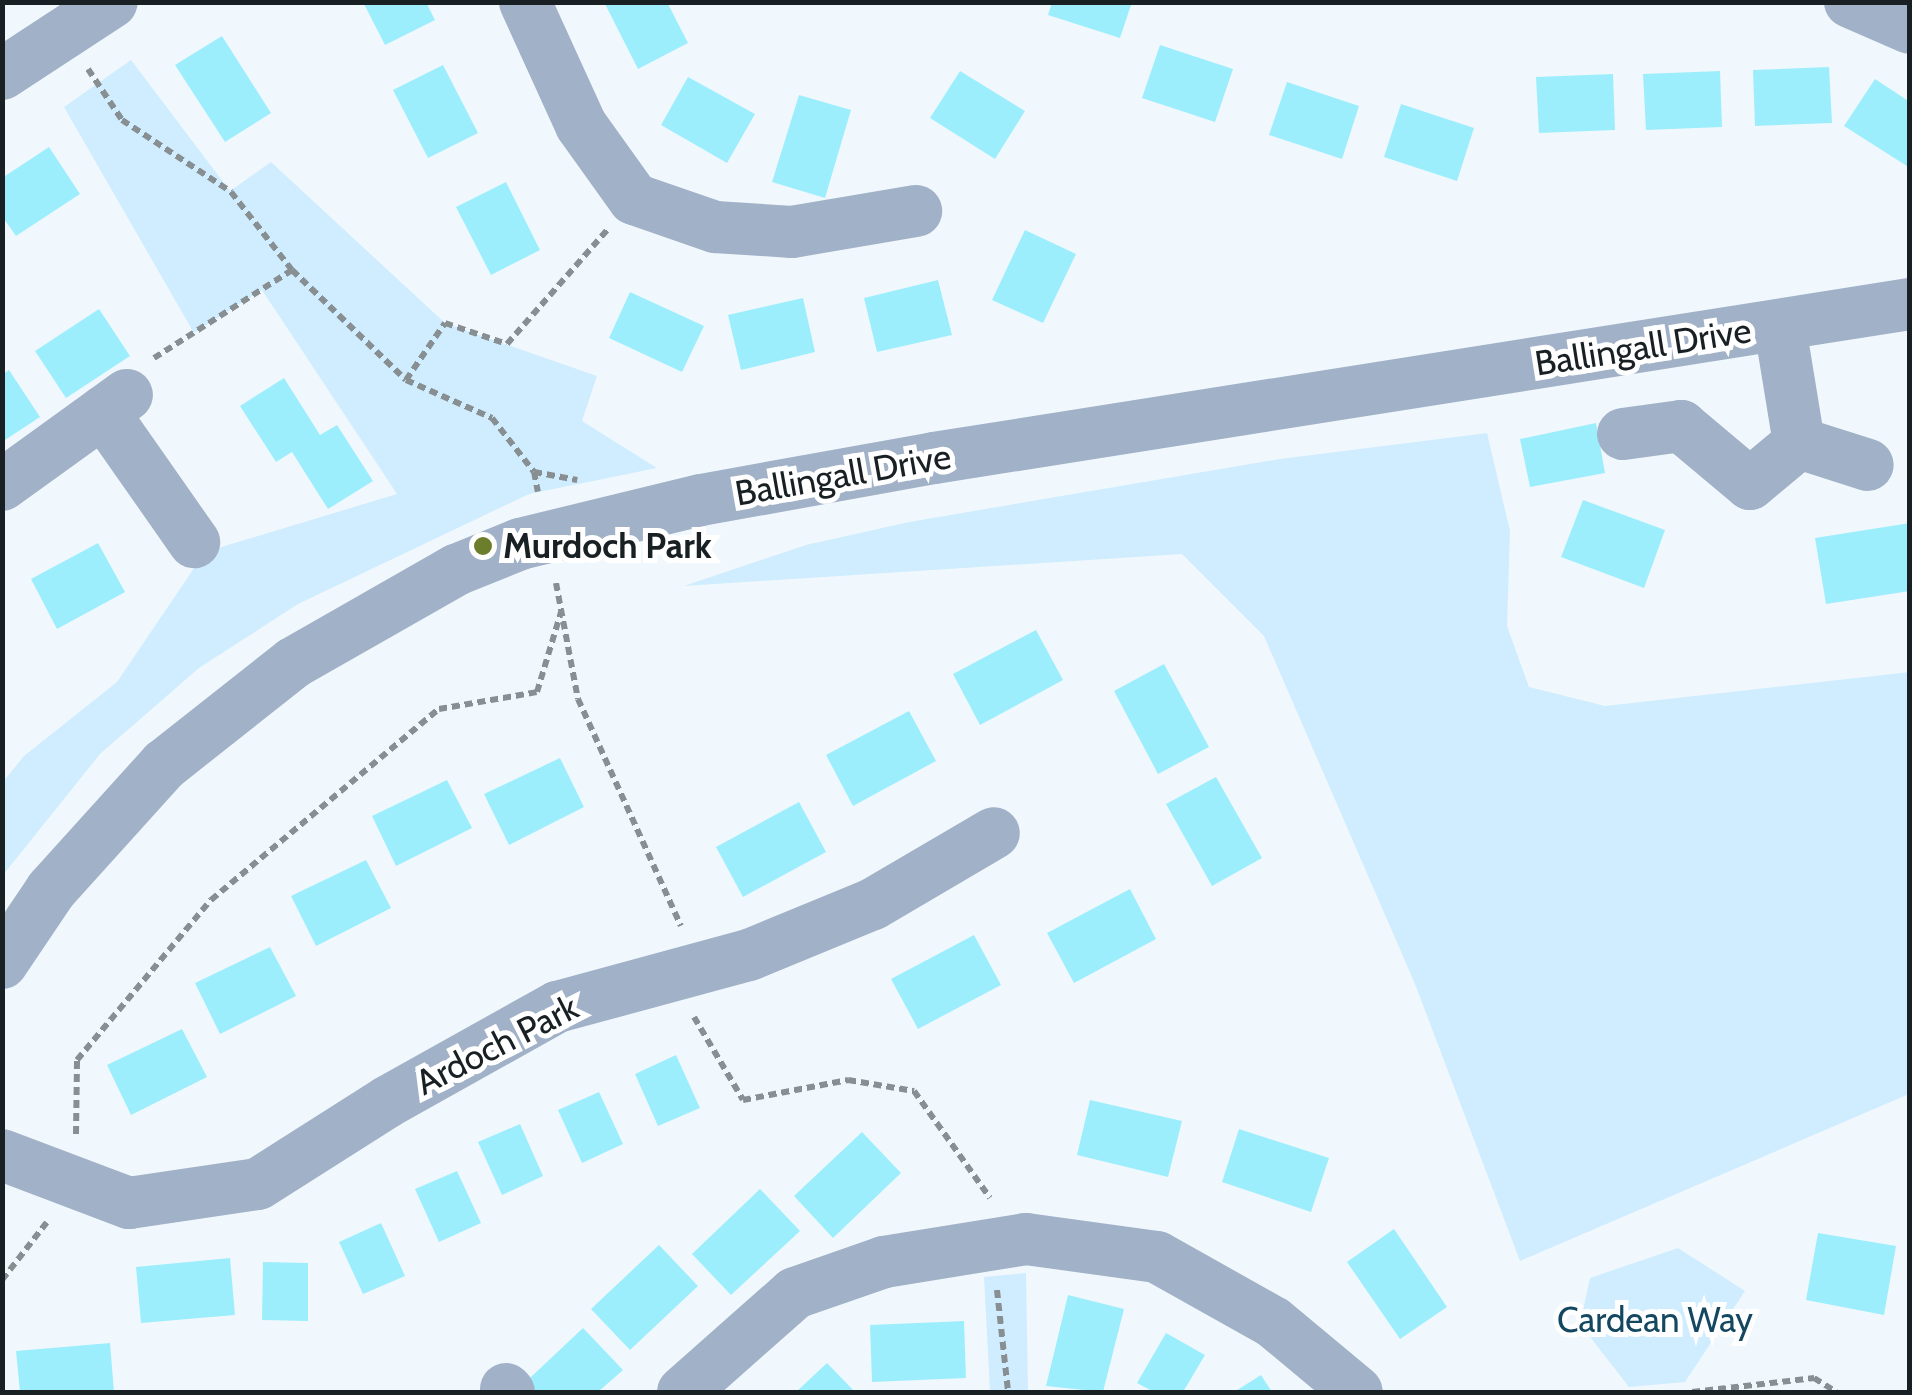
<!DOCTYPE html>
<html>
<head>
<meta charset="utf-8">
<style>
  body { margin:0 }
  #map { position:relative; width:1912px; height:1395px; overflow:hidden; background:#f1f8fd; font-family:Cabin,sans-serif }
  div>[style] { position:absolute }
  .green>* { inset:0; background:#cfedfe }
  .building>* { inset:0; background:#9deefd }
  .path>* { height:6px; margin-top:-3px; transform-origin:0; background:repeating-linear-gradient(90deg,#888f93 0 8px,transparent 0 13px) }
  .minor>* { height:52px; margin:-26px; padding:0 26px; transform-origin:26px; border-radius:26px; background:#a1b1c7 }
  .dots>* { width:28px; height:28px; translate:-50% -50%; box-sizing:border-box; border:5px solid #fff; border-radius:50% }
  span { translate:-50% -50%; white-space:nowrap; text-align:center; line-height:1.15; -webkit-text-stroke:10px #fff; paint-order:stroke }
  .street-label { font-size:35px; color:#192024 }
  .poi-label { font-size:35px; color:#192024; font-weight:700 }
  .left { translate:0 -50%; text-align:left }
  .park-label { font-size:35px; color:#144860 }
  .frame { position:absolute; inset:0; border:5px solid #192024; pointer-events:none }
</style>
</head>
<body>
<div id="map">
  <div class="green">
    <i style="clip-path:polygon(131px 60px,230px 191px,271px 162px,445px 323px,597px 376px,582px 421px,657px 468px,529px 494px,298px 604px,199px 668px,100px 754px,3px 875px,3px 782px,24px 756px,117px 682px,205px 552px,397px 494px,262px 290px,194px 333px,64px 107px)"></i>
    <i style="clip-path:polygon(1487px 433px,1510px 531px,1507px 626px,1529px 687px,1605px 706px,1910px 672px,1909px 1094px,1520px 1261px,1415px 984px,1264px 636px,1182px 554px,684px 586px,806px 545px,909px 522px,1280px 459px)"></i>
    <i style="clip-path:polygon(1678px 1248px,1745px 1291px,1685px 1382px,1629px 1387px,1580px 1324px,1590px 1278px)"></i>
    <i style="clip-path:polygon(1026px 1273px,1028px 1392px,990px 1392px,984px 1277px)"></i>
  </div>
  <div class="building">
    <i style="clip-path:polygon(363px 2px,426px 2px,435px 20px,385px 45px)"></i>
    <i style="clip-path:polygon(604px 2px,667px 2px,688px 43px,638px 69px)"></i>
    <i style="clip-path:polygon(1052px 2px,1132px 2px,1120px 38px,1048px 15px)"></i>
    <i style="clip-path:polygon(222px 36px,271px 113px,225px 142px,175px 65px)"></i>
    <i style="clip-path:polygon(1160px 45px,1233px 69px,1215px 122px,1142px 98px)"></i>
    <i style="clip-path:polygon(443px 65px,478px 133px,428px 158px,393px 90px)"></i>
    <i style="clip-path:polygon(1829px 67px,1832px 123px,1755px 126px,1753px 70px)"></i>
    <i style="clip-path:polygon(960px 71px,1025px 111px,995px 159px,930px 118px)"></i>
    <i style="clip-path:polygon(1720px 71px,1722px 127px,1646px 130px,1643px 74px)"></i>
    <i style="clip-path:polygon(1613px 74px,1615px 130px,1539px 133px,1536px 77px)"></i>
    <i style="clip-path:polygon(688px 77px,755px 114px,727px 163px,661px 125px)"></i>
    <i style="clip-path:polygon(1875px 79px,1910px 102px,1910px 168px,1844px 126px)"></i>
    <i style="clip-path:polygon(1287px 82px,1359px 106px,1342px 159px,1269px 135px)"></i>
    <i style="clip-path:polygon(799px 95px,851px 110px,825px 198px,772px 182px)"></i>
    <i style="clip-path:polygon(1401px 104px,1474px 128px,1457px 181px,1384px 157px)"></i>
    <i style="clip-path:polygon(49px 147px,80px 194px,16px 236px,2px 216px,2px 178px)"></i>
    <i style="clip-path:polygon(506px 182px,540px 250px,491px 275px,456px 207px)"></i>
    <i style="clip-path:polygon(1025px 230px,1076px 254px,1043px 323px,992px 300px)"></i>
    <i style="clip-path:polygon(938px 280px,952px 335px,877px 352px,864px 298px)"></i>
    <i style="clip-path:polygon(630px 292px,704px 326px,682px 372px,609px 338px)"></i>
    <i style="clip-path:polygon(803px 298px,815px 352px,741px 370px,728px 315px)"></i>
    <i style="clip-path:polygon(99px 309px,130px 356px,66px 398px,35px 351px)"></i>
    <i style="clip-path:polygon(9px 370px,40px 417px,2px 442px,2px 375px)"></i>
    <i style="clip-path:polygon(284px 378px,320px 435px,337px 425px,373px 481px,328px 509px,292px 452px,276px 462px,240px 406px)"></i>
    <i style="clip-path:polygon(1596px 423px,1605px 473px,1530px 487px,1520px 439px)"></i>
    <i style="clip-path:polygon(1583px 500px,1665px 530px,1644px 588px,1561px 557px)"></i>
    <i style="clip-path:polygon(1910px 523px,1910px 591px,1826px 604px,1815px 538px)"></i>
    <i style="clip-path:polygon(98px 543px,125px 592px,57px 629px,31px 579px)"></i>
    <i style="clip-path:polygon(1036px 630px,1063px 680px,980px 725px,953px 674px)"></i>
    <i style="clip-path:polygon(1164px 664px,1209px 747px,1158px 774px,1114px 691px)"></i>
    <i style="clip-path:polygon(909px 711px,936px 761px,853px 806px,826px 755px)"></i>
    <i style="clip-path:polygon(560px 758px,584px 807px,509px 845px,484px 794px)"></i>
    <i style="clip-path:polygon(1216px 777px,1262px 858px,1212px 886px,1166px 804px)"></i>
    <i style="clip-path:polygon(447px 780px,472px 828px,396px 866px,372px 816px)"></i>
    <i style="clip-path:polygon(799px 802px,826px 852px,743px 897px,716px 847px)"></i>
    <i style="clip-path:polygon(366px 860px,391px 908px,316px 946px,291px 896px)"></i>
    <i style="clip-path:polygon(1130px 889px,1156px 939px,1074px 983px,1047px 933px)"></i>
    <i style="clip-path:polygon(974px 935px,1001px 985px,918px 1029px,891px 979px)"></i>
    <i style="clip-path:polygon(270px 947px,296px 996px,220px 1034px,195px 983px)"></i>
    <i style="clip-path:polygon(182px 1029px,207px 1077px,131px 1115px,107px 1065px)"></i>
    <i style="clip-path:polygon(676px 1055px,700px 1108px,658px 1126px,635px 1074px)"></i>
    <i style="clip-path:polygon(599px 1092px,623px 1144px,582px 1163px,558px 1110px)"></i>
    <i style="clip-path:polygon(1090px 1100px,1182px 1121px,1168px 1177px,1077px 1155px)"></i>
    <i style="clip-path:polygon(520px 1124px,543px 1176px,502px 1195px,478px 1142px)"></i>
    <i style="clip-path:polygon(1239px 1129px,1329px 1158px,1311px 1212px,1222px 1182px)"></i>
    <i style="clip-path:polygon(862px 1132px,901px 1173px,833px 1238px,794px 1196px)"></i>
    <i style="clip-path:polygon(457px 1171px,481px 1223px,439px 1242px,415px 1189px)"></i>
    <i style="clip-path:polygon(760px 1189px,800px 1231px,731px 1295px,692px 1254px)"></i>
    <i style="clip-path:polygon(381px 1223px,405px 1276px,363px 1294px,339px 1242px)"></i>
    <i style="clip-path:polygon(1394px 1229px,1447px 1307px,1400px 1339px,1347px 1262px)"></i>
    <i style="clip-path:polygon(1818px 1233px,1896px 1246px,1884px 1315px,1806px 1300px)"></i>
    <i style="clip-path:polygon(659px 1245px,698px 1286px,630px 1350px,591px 1309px)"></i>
    <i style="clip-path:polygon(230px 1258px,235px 1315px,141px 1323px,136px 1267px)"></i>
    <i style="clip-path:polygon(263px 1262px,308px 1263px,308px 1321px,262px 1320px)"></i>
    <i style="clip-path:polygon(1068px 1295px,1124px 1309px,1103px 1392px,1046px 1386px)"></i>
    <i style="clip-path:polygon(964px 1321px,966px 1378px,872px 1382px,870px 1325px)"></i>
    <i style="clip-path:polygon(583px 1328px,623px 1370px,598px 1392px,515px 1392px)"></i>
    <i style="clip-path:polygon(1166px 1333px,1205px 1355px,1183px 1392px,1154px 1392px,1137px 1383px)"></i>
    <i style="clip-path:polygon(110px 1343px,114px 1392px,20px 1392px,16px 1351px)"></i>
    <i style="clip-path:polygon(827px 1363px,855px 1392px,796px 1392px)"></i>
    <i style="clip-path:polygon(1261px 1375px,1272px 1392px,1234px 1392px)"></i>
  </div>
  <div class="path">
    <i style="left:88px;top:69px;width:61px;rotate:56.3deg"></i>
    <i style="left:122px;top:120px;width:131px;rotate:33.4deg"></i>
    <i style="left:231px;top:192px;width:99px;rotate:52deg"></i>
    <i style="left:292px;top:270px;width:158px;rotate:44deg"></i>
    <i style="left:406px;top:380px;width:94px;rotate:23.8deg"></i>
    <i style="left:492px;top:418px;width:68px;rotate:52.1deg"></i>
    <i style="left:534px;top:472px;width:20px;rotate:79deg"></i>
    <i style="left:154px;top:358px;width:164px;rotate:-32.5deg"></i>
    <i style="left:406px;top:380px;width:69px;rotate:-55.6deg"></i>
    <i style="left:445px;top:323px;width:65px;rotate:18.7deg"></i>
    <i style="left:507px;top:344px;width:152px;rotate:-48.7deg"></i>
    <i style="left:534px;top:472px;width:44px;rotate:10.5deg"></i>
    <i style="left:556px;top:583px;width:118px;rotate:79.3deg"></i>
    <i style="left:578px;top:699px;width:249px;rotate:65.6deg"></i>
    <i style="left:694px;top:1017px;width:96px;rotate:59.4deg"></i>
    <i style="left:743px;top:1100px;width:107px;rotate:-10.8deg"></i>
    <i style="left:848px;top:1080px;width:67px;rotate:9.5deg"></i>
    <i style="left:914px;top:1091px;width:131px;rotate:54.6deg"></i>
    <i style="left:76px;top:1134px;width:74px;rotate:-89.2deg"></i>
    <i style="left:77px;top:1060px;width:209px;rotate:-50.1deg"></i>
    <i style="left:211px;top:900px;width:297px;rotate:-40deg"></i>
    <i style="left:439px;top:709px;width:99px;rotate:-9.8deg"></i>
    <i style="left:537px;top:692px;width:84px;rotate:-73.3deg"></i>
    <i style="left:2px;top:1280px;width:73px;rotate:-52.2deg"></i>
    <i style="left:997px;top:1290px;width:103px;rotate:83.8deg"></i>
    <i style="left:1692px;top:1392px;width:123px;rotate:-6.5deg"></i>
    <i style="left:1814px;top:1378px;width:26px;rotate:32deg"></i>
  </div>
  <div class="minor">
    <i style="left:525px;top:2px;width:135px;rotate:65.5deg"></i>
    <i style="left:581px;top:125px;width:91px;rotate:54.4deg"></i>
    <i style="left:634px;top:199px;width:86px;rotate:19.1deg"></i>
    <i style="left:715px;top:227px;width:77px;rotate:3.7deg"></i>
    <i style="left:792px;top:232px;width:126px;rotate:-9.6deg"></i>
    <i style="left:1850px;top:2px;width:65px;rotate:23.4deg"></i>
    <i style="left:2px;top:74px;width:131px;rotate:-33.2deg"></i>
    <i style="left:1780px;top:327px;width:118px;rotate:80.7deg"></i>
    <i style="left:103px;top:412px;width:159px;rotate:55deg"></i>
    <i style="left:1623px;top:434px;width:59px;rotate:-7.9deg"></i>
    <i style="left:1681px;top:426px;width:90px;rotate:40deg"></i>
    <i style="left:1750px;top:484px;width:64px;rotate:-39.9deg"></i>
    <i style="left:1799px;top:443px;width:72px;rotate:17.7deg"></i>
    <i style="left:2px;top:485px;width:154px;rotate:-35.8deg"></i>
    <i style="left:2px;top:963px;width:88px;rotate:-56.1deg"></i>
    <i style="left:51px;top:890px;width:169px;rotate:-47.9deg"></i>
    <i style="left:164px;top:765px;width:164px;rotate:-38.3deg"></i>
    <i style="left:293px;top:663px;width:188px;rotate:-29.7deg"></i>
    <i style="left:456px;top:570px;width:69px;rotate:-22.1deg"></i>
    <i style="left:520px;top:544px;width:186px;rotate:-13.7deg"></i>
    <i style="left:701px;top:500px;width:237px;rotate:-10.2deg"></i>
    <i style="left:934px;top:458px;width:988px;rotate:-8.97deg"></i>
    <i style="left:2px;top:1155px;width:136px;rotate:20.7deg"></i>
    <i style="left:129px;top:1203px;width:130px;rotate:-8.4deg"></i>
    <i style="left:258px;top:1184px;width:153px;rotate:-32.4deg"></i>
    <i style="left:387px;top:1102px;width:195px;rotate:-29.2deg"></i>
    <i style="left:557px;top:1007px;width:199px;rotate:-15.2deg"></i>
    <i style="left:749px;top:955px;width:134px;rotate:-22.4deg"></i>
    <i style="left:873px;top:904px;width:140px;rotate:-30.4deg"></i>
    <i style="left:506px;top:1389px;width:4px;rotate:45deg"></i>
    <i style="left:683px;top:1392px;width:149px;rotate:-41.5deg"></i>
    <i style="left:795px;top:1293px;width:94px;rotate:-19.2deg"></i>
    <i style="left:884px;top:1262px;width:144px;rotate:-9.2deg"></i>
    <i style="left:1026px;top:1239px;width:132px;rotate:7.8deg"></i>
    <i style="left:1157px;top:1257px;width:133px;rotate:29.3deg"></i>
    <i style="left:1273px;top:1322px;width:109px;rotate:39.8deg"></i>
  </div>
  <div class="dots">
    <i style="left:483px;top:546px;background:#6c7d2c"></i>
  </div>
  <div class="street-label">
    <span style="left:1643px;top:347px;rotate:-9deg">Ballingall Drive</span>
    <span style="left:843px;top:475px;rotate:-10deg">Ballingall Drive</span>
    <span style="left:497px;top:1045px;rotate:-27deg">Ardoch Park</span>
  </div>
  <div class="poi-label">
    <span class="left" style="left:503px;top:546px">Murdoch Park</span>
  </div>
  <div class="park-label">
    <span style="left:1655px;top:1320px">Cardean Way</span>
  </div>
  <div class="frame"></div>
</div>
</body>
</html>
